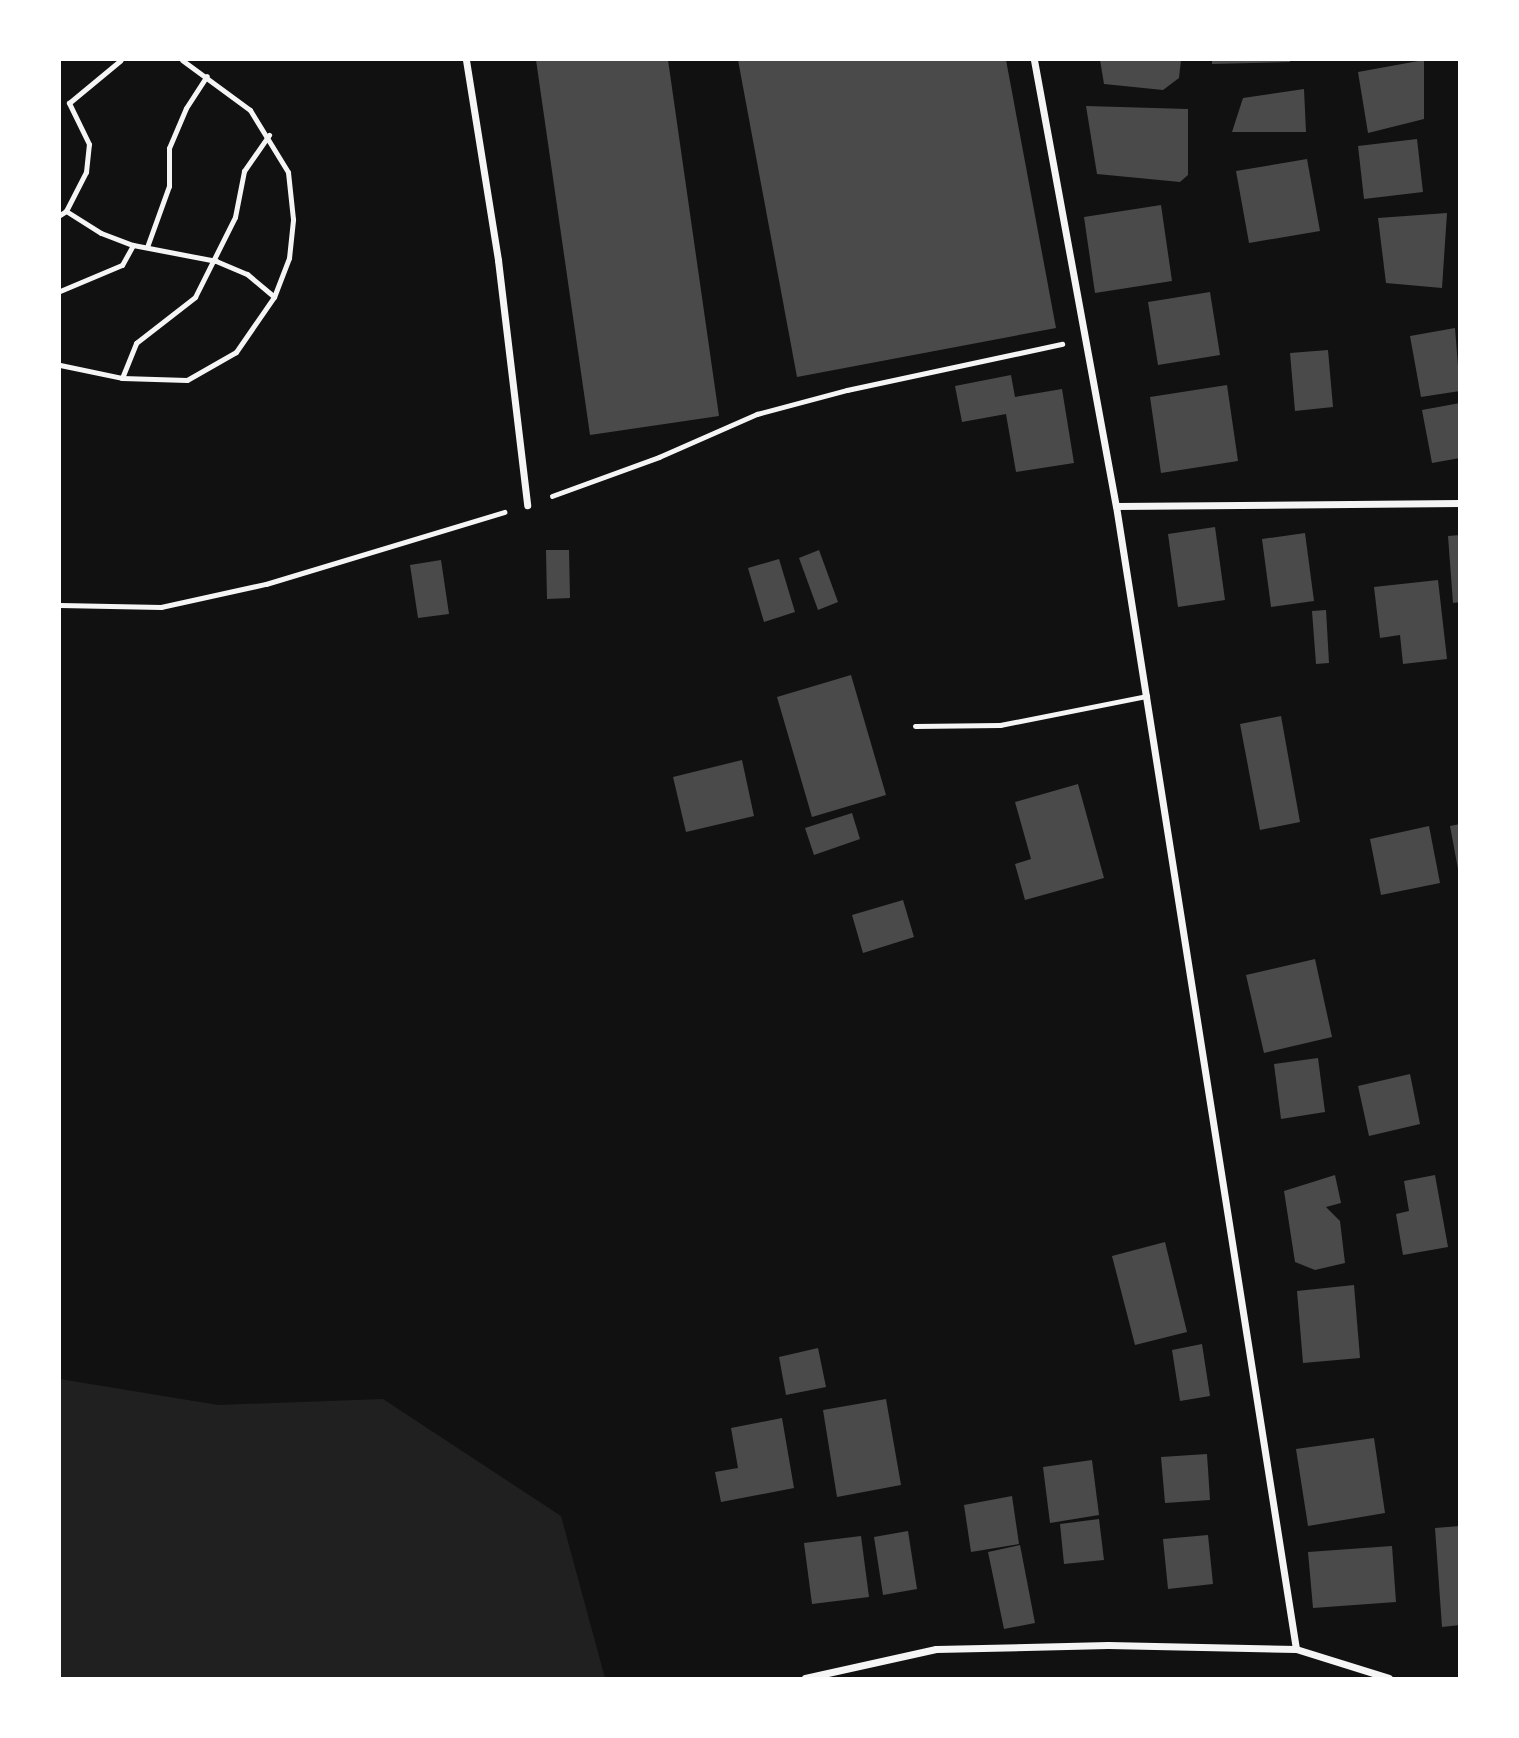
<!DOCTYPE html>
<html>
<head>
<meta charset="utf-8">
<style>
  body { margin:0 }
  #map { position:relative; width:1519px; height:1738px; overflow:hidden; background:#111; font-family:Montserrat,sans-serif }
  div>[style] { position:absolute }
  .green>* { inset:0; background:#202020 }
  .building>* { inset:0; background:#4a4a4a }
  .path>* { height:4.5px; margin:-2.25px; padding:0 2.25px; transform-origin:2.25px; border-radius:2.25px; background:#f5f5f5 }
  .service>* { height:5px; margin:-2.5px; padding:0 2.5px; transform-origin:2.5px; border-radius:2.5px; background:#f5f5f5 }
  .minor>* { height:7px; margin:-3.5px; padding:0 3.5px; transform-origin:3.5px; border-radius:3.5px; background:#f5f5f5 }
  span { translate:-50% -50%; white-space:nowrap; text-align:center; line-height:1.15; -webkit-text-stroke:6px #fff; paint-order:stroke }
  .frame { position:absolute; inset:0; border:61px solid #fff; pointer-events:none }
</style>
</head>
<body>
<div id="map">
  <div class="green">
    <i style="clip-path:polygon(60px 1379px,218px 1405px,383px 1399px,561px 1516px,605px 1678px,60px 1678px)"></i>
  </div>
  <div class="building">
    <i style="clip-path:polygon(536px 60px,668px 60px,719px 416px,590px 435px)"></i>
    <i style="clip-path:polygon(738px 60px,1006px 60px,1056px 328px,797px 377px)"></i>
    <i style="clip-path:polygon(1100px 60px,1181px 60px,1179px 78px,1163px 90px,1104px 84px)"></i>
    <i style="clip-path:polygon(1212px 60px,1290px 60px,1290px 62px,1212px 64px)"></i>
    <i style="clip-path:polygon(1424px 60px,1424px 119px,1368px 133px,1358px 72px)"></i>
    <i style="clip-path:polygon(1304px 89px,1306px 132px,1232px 132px,1243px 98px)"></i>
    <i style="clip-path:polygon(1086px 106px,1188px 109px,1188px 175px,1180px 182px,1097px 174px)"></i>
    <i style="clip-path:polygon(1417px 139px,1423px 192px,1364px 199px,1358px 146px)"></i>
    <i style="clip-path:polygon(1307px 159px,1320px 231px,1249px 243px,1236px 171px)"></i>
    <i style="clip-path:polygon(1161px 205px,1172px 281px,1095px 293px,1084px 217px)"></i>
    <i style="clip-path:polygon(1447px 213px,1442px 288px,1386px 283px,1378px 218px)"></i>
    <i style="clip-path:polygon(1210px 292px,1220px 355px,1158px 365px,1148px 302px)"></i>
    <i style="clip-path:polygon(1455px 328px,1460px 391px,1421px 397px,1410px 336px)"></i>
    <i style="clip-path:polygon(1328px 350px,1333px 407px,1295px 411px,1290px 353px)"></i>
    <i style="clip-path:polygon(1011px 375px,1015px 397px,1062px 389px,1074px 463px,1016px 472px,1006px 414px,962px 422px,955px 386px)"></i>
    <i style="clip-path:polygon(1227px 385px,1238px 461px,1161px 473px,1150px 397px)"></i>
    <i style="clip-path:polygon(1460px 403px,1460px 458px,1432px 463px,1422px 410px)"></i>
    <i style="clip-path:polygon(1215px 527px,1225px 600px,1178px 607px,1168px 534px)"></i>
    <i style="clip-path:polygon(1305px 533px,1314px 601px,1271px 607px,1262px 539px)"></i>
    <i style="clip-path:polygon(1460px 535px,1460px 602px,1453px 603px,1448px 536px)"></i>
    <i style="clip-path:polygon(546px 550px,569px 550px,570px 598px,547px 599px)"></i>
    <i style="clip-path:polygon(819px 550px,838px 602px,818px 610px,799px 558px)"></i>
    <i style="clip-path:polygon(779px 559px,795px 612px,764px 622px,748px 568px)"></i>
    <i style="clip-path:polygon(441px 560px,449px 614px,418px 618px,410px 565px)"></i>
    <i style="clip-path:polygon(1438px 580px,1447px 659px,1403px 664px,1400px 635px,1380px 638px,1374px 587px)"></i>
    <i style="clip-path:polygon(1326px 610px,1329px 663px,1316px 664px,1312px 611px)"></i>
    <i style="clip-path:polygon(851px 675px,886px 795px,812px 817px,777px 697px)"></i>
    <i style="clip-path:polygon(1281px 716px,1300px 822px,1260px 830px,1240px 724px)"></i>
    <i style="clip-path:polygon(742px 760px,754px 816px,686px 832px,673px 777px)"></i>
    <i style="clip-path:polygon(1078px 784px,1104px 878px,1025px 900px,1015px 864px,1031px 859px,1015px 802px)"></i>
    <i style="clip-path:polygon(852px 813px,860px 839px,814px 855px,805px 828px)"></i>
    <i style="clip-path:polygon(1460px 824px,1460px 869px,1458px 869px,1450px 826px)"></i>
    <i style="clip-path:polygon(1429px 826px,1440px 883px,1381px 895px,1370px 839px)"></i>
    <i style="clip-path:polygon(903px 900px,914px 937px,863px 953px,852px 915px)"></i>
    <i style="clip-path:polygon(1315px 959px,1332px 1037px,1264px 1053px,1246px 975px)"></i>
    <i style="clip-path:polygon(1318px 1058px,1325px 1112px,1281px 1119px,1274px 1064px)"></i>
    <i style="clip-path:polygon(1410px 1074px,1420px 1124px,1369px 1136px,1358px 1086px)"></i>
    <i style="clip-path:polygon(1335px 1175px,1341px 1203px,1326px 1207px,1340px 1221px,1345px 1263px,1315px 1270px,1295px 1262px,1284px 1191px)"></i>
    <i style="clip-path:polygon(1435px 1175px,1448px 1247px,1403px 1255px,1396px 1214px,1409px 1211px,1404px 1181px)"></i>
    <i style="clip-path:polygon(1165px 1242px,1187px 1332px,1135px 1345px,1112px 1256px)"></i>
    <i style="clip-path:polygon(1354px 1285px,1360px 1358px,1303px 1363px,1297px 1291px)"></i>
    <i style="clip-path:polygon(1202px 1344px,1210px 1396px,1180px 1401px,1172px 1350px)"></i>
    <i style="clip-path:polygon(818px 1348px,826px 1387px,786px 1395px,779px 1357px)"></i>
    <i style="clip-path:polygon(886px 1399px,901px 1485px,837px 1497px,823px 1410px)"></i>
    <i style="clip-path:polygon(782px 1418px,794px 1488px,721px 1502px,715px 1472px,738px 1468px,731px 1428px)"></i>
    <i style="clip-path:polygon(1374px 1438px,1385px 1513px,1308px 1526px,1296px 1449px)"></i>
    <i style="clip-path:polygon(1207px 1454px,1210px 1500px,1165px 1503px,1161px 1457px)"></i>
    <i style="clip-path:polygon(1092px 1460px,1099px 1515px,1050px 1523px,1043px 1467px)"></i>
    <i style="clip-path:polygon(1012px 1496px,1019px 1544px,971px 1552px,964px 1505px)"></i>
    <i style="clip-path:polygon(1099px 1519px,1104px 1560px,1064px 1564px,1060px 1524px)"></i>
    <i style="clip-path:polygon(1460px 1526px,1460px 1625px,1442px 1627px,1435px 1528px)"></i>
    <i style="clip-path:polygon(908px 1531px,917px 1589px,883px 1595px,874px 1537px)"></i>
    <i style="clip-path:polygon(1208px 1535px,1213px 1584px,1168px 1589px,1163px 1539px)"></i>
    <i style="clip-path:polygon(861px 1536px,869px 1597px,812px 1604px,804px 1543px)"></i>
    <i style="clip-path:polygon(1020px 1545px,1035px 1623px,1004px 1629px,988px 1552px)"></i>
    <i style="clip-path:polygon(1392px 1546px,1396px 1602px,1313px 1608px,1308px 1552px)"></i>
  </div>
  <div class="path">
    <i style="left:552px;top:496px;width:114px;rotate:-20deg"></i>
    <i style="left:659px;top:457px;width:107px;rotate:-23.7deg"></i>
    <i style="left:757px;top:414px;width:93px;rotate:-14.9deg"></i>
    <i style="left:847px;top:390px;width:220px;rotate:-12.1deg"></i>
    <i style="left:60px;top:605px;width:101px;rotate:1.1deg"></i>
    <i style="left:161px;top:607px;width:107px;rotate:-12.4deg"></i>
    <i style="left:266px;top:584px;width:249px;rotate:-16.8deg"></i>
  </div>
  <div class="service">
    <i style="left:66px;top:211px;width:44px;rotate:-62.9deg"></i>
    <i style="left:86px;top:172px;width:28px;rotate:-84deg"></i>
    <i style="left:89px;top:144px;width:46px;rotate:-116deg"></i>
    <i style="left:69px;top:103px;width:67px;rotate:-39.6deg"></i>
    <i style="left:60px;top:215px;width:7px;rotate:-34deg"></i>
    <i style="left:66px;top:211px;width:41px;rotate:32.2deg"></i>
    <i style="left:101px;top:233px;width:34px;rotate:21deg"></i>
    <i style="left:133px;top:245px;width:85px;rotate:10.9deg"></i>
    <i style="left:216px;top:261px;width:34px;rotate:23deg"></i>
    <i style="left:247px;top:274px;width:35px;rotate:40deg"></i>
    <i style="left:147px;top:247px;width:65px;rotate:-70.2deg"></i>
    <i style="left:169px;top:186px;width:38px;rotate:-90deg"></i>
    <i style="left:169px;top:148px;width:43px;rotate:-67deg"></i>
    <i style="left:186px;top:108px;width:38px;rotate:-57deg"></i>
    <i style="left:60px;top:291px;width:67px;rotate:-22.8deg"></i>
    <i style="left:122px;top:265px;width:23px;rotate:-61deg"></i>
    <i style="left:60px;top:365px;width:63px;rotate:11.8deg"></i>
    <i style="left:122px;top:378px;width:65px;rotate:1.8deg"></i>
    <i style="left:187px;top:380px;width:56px;rotate:-29.7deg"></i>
    <i style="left:236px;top:352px;width:67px;rotate:-55.4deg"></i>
    <i style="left:274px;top:297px;width:42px;rotate:-69deg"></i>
    <i style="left:289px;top:258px;width:39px;rotate:-84deg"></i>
    <i style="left:293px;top:219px;width:47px;rotate:-96.1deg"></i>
    <i style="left:288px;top:172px;width:73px;rotate:-121.5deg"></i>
    <i style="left:250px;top:110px;width:84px;rotate:-143.7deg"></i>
    <i style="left:122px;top:378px;width:38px;rotate:-68deg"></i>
    <i style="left:136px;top:343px;width:75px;rotate:-37.9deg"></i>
    <i style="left:195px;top:297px;width:89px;rotate:-63.4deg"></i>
    <i style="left:235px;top:217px;width:47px;rotate:-78.9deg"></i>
    <i style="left:244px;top:171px;width:44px;rotate:-55.2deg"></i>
    <i style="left:915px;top:726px;width:85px;rotate:-0.7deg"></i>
    <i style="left:1000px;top:725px;width:150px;rotate:-11.2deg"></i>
  </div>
  <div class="minor">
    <i style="left:466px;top:60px;width:203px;rotate:80.9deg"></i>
    <i style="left:498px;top:260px;width:247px;rotate:83.2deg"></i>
    <i style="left:1034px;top:60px;width:453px;rotate:79.6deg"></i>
    <i style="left:1116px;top:506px;width:1157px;rotate:81.05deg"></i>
    <i style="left:1296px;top:1649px;width:97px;rotate:17.3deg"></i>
    <i style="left:1116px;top:506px;width:344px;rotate:-0.5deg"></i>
    <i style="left:805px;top:1678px;width:134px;rotate:-12.5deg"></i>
    <i style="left:936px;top:1649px;width:172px;rotate:-1.3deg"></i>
    <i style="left:1108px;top:1645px;width:188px;rotate:1.2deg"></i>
  </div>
  <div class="frame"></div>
</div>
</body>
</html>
